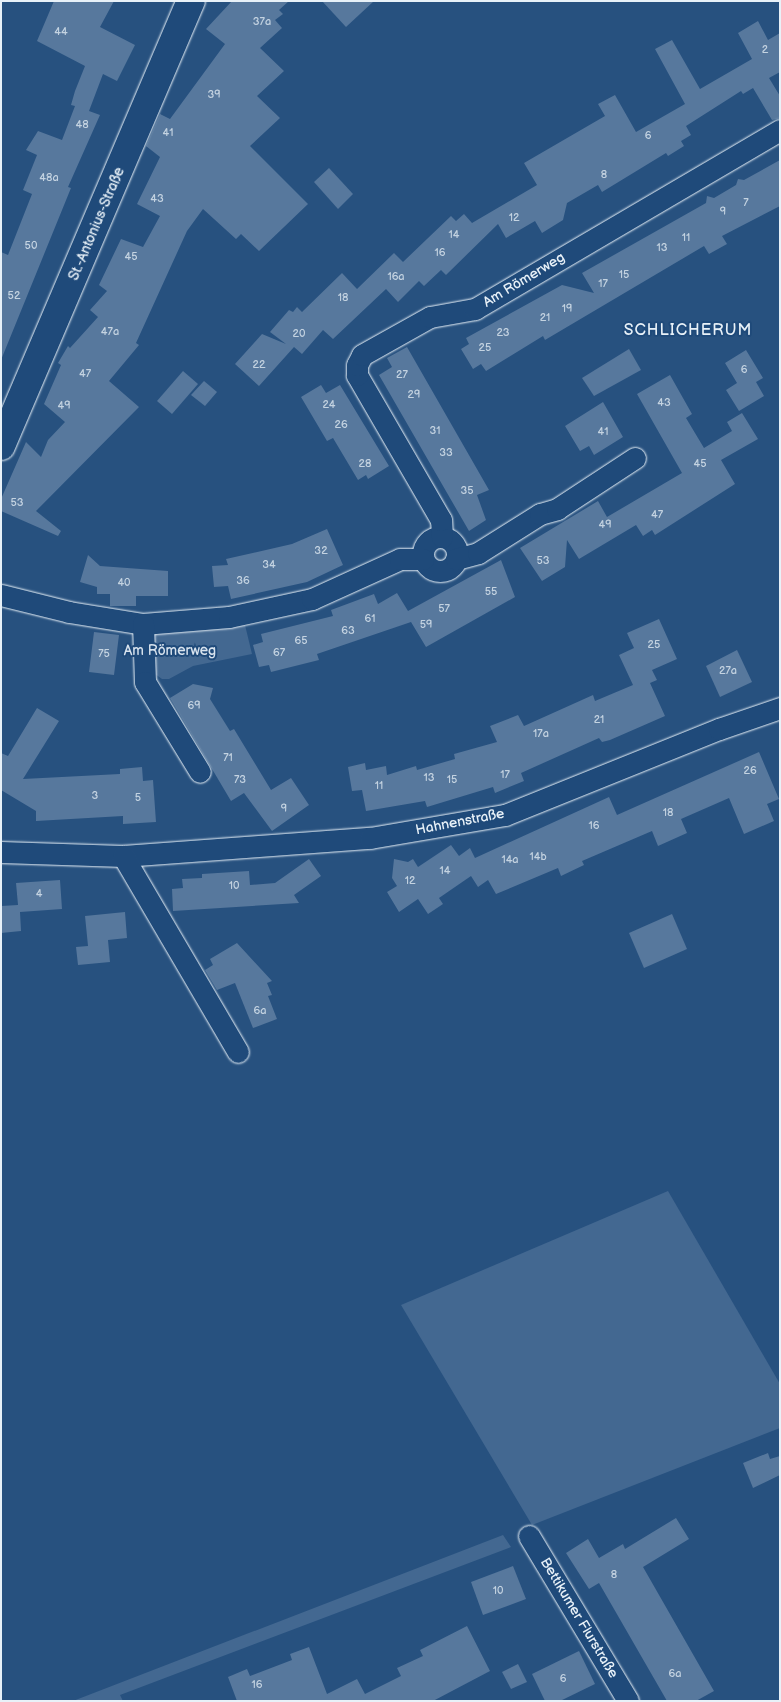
<!DOCTYPE html>
<html>
<head>
<meta charset="utf-8">
<style>
  body { margin:0 }
  #map { position:relative; width:781px; height:1702px; overflow:hidden; background:#27517f; font-family:"Balsamiq Sans",sans-serif }
  div>[style] { position:absolute }
  .green>* { inset:0; background:#436891 }
  .building>* { inset:0; background:#57789d }
  .roads { filter:drop-shadow(0 0 1px #e8f1f8) drop-shadow(0 0 1px #e8f1f8) }
  .street>* { height:21px; margin:-10.5px; padding:0 10.5px; transform-origin:10.5px; border-radius:10.5px; background:#1f4a7a }
  .street>.ring { margin:-10.5px; padding:0; box-sizing:content-box; background:none; border:21px solid #1f4a7a; border-radius:50% }
  .secondary>* { height:28px; margin:-14px; padding:0 14px; transform-origin:14px; border-radius:14px; background:#1f4a7a }
  span { translate:-50% -50%; white-space:nowrap; text-align:center; line-height:1.15; -webkit-text-stroke:4px #1f4a7a; paint-order:stroke }
  .number-label { font-size:11px; color:#c4d3e1 }
  .number-label span { -webkit-text-stroke-width:0 }
  .street-label { font-size:14px; color:#e8f1f8 }
  .park-label { font-size:14px; color:#d8e3ee }
  .quarter-label { font-size:16px; color:#e8f1f8; letter-spacing:1px }
  .frame { position:absolute; inset:0; border:2px solid #e8f1f8; pointer-events:none }
</style>
</head>
<body>
<div id="map">
  <div class="green">
    <i style="clip-path:polygon(240px 620px,245px 625px,252px 654px,193px 666px,169px 679px,162px 679px,151px 671px,148px 634px)"></i>
    <i style="clip-path:polygon(668px 1191px,780px 1384px,780px 1428px,532px 1525px,401px 1305px)"></i>
    <i style="clip-path:polygon(503px 1535px,511px 1547px,120px 1695px,123px 1701px,73px 1701px)"></i>
  </div>
  <div class="building">
    <i style="clip-path:polygon(54px 1px,114px 1px,100px 27px,135px 45px,117px 81px,103px 74px,89px 111px,100px 115px,68px 187px,71px 188px,1px 360px,1px 252px,8px 255px,32px 194px,23px 190px,37px 155px,26px 150px,38px 131px,62px 140px,75px 106px,71px 105px,75px 91px,85px 66px,37px 41px)"></i>
    <i style="clip-path:polygon(232px 1px,289px 1px,279px 10px,283px 14px,275px 20px,282px 28px,260px 48px,284px 71px,257px 96px,280px 118px,250px 146px,308px 204px,259px 251px,241px 234px,236px 239px,203px 209px,187px 231px,136px 343px,139px 345px,109px 381px,139px 407px,36px 511px,61px 531px,58px 536px,1px 511px,1px 499px,26px 442px,41px 457px,48px 440px,65px 422px,44px 404px,61px 365px,58px 363px,68px 346px,70px 348px,98px 317px,90px 310px,107px 291px,99px 285px,121px 239px,143px 247px,160px 216px,137px 204px,160px 157px,146px 146px,160px 114px,170px 119px,225px 44px,206px 29px)"></i>
    <i style="clip-path:polygon(322px 1px,374px 1px,346px 27px)"></i>
    <i style="clip-path:polygon(758px 21px,768px 40px,780px 33px,780px 72px,769px 78px,780px 96px,780px 118px,772px 120px,753px 88px,743px 94px,741px 91px,686px 126px,691px 135px,681px 141px,684px 146px,668px 156px,666px 153px,602px 192px,598px 185px,567px 203px,563px 220px,542px 233px,535px 221px,506px 238px,498px 224px,446px 275px,441px 270px,424px 286px,419px 281px,398px 302px,386px 289px,333px 339px,323px 330px,302px 354px,294px 347px,259px 386px,235px 364px,262px 334px,286px 344px,270px 332px,289px 310px,293px 312px,297px 307px,302px 312px,342px 273px,357px 289px,394px 253px,403px 262px,451px 216px,456px 221px,464px 214px,472px 223px,537px 185px,524px 163px,605px 116px,598px 104px,615px 95px,636px 132px,685px 104px,655px 49px,672px 40px,700px 89px,752px 59px,738px 33px)"></i>
    <i style="clip-path:polygon(780px 160px,780px 206px,722px 236px,727px 244px,709px 254px,704px 246px,545px 340px,543px 336px,486px 371px,481px 364px,473px 369px,461px 349px,469px 344px,466px 338px,562px 285px,594px 293px,582px 273px,706px 203px,707px 196px,714px 198px,736px 185px,738px 179px,744px 180px)"></i>
    <i style="clip-path:polygon(329px 168px,353px 194px,338px 209px,314px 182px)"></i>
    <i style="clip-path:polygon(407px 347px,489px 490px,477px 495px,486px 520px,469px 531px,379px 375px,392px 367px,387px 358px)"></i>
    <i style="clip-path:polygon(629px 349px,641px 370px,594px 396px,582px 378px)"></i>
    <i style="clip-path:polygon(746px 350px,763px 378px,756px 382px,764px 396px,739px 411px,726px 390px,737px 383px,725px 363px)"></i>
    <i style="clip-path:polygon(183px 371px,198px 384px,172px 414px,157px 401px)"></i>
    <i style="clip-path:polygon(670px 375px,692px 414px,686px 418px,704px 448px,732px 431px,727px 422px,742px 413px,758px 439px,721px 460px,735px 484px,655px 535px,652px 530px,643px 536px,636px 525px,579px 559px,567px 540px,565px 567px,542px 581px,520px 548px,598px 501px,607px 517px,682px 473px,637px 394px)"></i>
    <i style="clip-path:polygon(204px 381px,217px 392px,205px 406px,191px 395px)"></i>
    <i style="clip-path:polygon(321px 385px,326px 393px,340px 385px,389px 466px,368px 479px,366px 475px,358px 480px,333px 438px,327px 441px,301px 397px)"></i>
    <i style="clip-path:polygon(603px 402px,623px 437px,594px 455px,589px 446px,580px 451px,565px 426px)"></i>
    <i style="clip-path:polygon(327px 529px,343px 565px,307px 582px,231px 599px,228px 586px,214px 587px,212px 566px,228px 565px,226px 559px,292px 544px)"></i>
    <i style="clip-path:polygon(88px 555px,100px 566px,168px 571px,168px 596px,136px 596px,136px 606px,110px 606px,110px 594px,97px 594px,97px 587px,80px 582px)"></i>
    <i style="clip-path:polygon(501px 560px,515px 597px,426px 647px,411px 622px,317px 654px,319px 660px,271px 672px,269px 665px,259px 667px,253px 645px,263px 642px,261px 634px,333px 616px,331px 610px,374px 594px,378px 604px,397px 593px,408px 611px)"></i>
    <i style="clip-path:polygon(659px 619px,677px 659px,652px 670px,657px 680px,650px 683px,665px 716px,610px 740px,602px 742px,599px 738px,521px 773px,524px 781px,495px 793px,493px 787px,427px 807px,425px 801px,366px 811px,362px 790px,352px 791px,348px 767px,365px 763px,366px 770px,386px 766px,387px 775px,416px 766px,417px 770px,455px 759px,454px 754px,497px 742px,490px 726px,518px 715px,524px 726px,593px 695px,595px 701px,633px 685px,619px 655px,634px 648px,627px 633px)"></i>
    <i style="clip-path:polygon(94px 632px,119px 635px,114px 675px,89px 672px)"></i>
    <i style="clip-path:polygon(737px 650px,752px 682px,720px 697px,706px 666px)"></i>
    <i style="clip-path:polygon(193px 684px,213px 688px,210px 699px,230px 731px,234px 729px,271px 790px,291px 778px,309px 805px,272px 831px,244px 793px,231px 801px,170px 698px)"></i>
    <i style="clip-path:polygon(37px 708px,59px 721px,23px 779px,120px 774px,120px 769px,142px 767px,143px 781px,153px 780px,156px 822px,123px 824px,123px 816px,36px 821px,36px 811px,1px 790px,1px 753px,8px 756px)"></i>
    <i style="clip-path:polygon(759px 752px,779px 799px,767px 804px,774px 821px,744px 834px,729px 798px,681px 819px,687px 833px,658px 846px,652px 831px,582px 861px,584px 865px,561px 876px,558px 868px,496px 894px,488px 880px,478px 887px,471px 876px,439px 898px,443px 904px,428px 914px,418px 899px,399px 912px,387px 892px,397px 886px,392px 878px,394px 859px,408px 862px,413px 859px,418px 867px,451px 845px,459px 856px,470px 848px,475px 858px,609px 797px,617px 815px)"></i>
    <i style="clip-path:polygon(309px 859px,321px 876px,294px 895px,299px 903px,173px 911px,172px 889px,183px 888px,182px 879px,202px 878px,202px 874px,249px 871px,250px 885px,275px 883px)"></i>
    <i style="clip-path:polygon(60px 880px,62px 909px,20px 912px,21px 931px,1px 933px,1px 906px,18px 905px,16px 883px)"></i>
    <i style="clip-path:polygon(125px 912px,127px 938px,108px 940px,110px 962px,78px 965px,76px 947px,88px 946px,85px 916px)"></i>
    <i style="clip-path:polygon(672px 914px,687px 949px,644px 968px,629px 933px)"></i>
    <i style="clip-path:polygon(237px 943px,272px 981px,267px 983px,272px 995px,268px 996px,277px 1019px,253px 1028px,235px 983px,217px 990px,205px 970px,213px 965px,210px 959px)"></i>
    <i style="clip-path:polygon(768px 1453px,770px 1459px,780px 1456px,780px 1475px,753px 1488px,743px 1463px)"></i>
    <i style="clip-path:polygon(676px 1518px,689px 1539px,643px 1567px,714px 1691px,696px 1701px,667px 1701px,599px 1583px,589px 1589px,566px 1553px,588px 1539px,599px 1558px,623px 1544px,625px 1549px)"></i>
    <i style="clip-path:polygon(513px 1566px,526px 1599px,483px 1615px,471px 1582px)"></i>
    <i style="clip-path:polygon(467px 1626px,490px 1671px,433px 1701px,237px 1701px,228px 1677px,247px 1669px,250px 1676px,292px 1660px,290px 1654px,309px 1647px,327px 1694px,357px 1679px,365px 1694px,401px 1676px,397px 1668px,423px 1656px,420px 1650px)"></i>
    <i style="clip-path:polygon(579px 1651px,595px 1684px,560px 1701px,545px 1701px,532px 1674px)"></i>
    <i style="clip-path:polygon(518px 1664px,527px 1682px,511px 1689px,502px 1672px)"></i>
  </div>
  <div class="roads">
    <div class="street">
      <i class="ring" style="left:423px;top:537px;width:13px;height:13px"></i>
      <i style="left:442px;top:537px;width:17px;rotate:-93deg"></i>
      <i style="left:441px;top:520px;width:168px;rotate:-120.1deg"></i>
      <i style="left:357px;top:375px;width:10px;rotate:-90deg"></i>
      <i style="left:357px;top:365px;width:11px;rotate:-63deg"></i>
      <i style="left:362px;top:355px;width:78px;rotate:-29.2deg"></i>
      <i style="left:430px;top:317px;width:46px;rotate:-10.1deg"></i>
      <i style="left:475px;top:309px;width:354px;rotate:-30.4deg"></i>
      <i style="left:456px;top:559px;width:23px;rotate:-15deg"></i>
      <i style="left:478px;top:553px;width:73px;rotate:-32.2deg"></i>
      <i style="left:540px;top:514px;width:18px;rotate:-16deg"></i>
      <i style="left:557px;top:509px;width:93px;rotate:-33.2deg"></i>
      <i style="left:1px;top:595px;width:70px;rotate:14deg"></i>
      <i style="left:69px;top:612px;width:75px;rotate:9.2deg"></i>
      <i style="left:143px;top:624px;width:86px;rotate:-4.7deg"></i>
      <i style="left:229px;top:617px;width:85px;rotate:-12.2deg"></i>
      <i style="left:312px;top:599px;width:97px;rotate:-24.4deg"></i>
      <i style="left:400px;top:559px;width:23px"></i>
      <i style="left:143px;top:624px;width:58px;rotate:88deg"></i>
      <i style="left:145px;top:682px;width:105px;rotate:58.6deg"></i>
      <i style="left:1px;top:852px;width:122px;rotate:1.9deg"></i>
      <i style="left:123px;top:856px;width:248px;rotate:-4.2deg"></i>
      <i style="left:370px;top:838px;width:137px;rotate:-9.7deg"></i>
      <i style="left:505px;top:815px;width:231px;rotate:-21.9deg"></i>
      <i style="left:719px;top:729px;width:65px;rotate:-19deg"></i>
      <i style="left:123px;top:856px;width:227px;rotate:59.6deg"></i>
      <i style="left:529px;top:1536px;width:192px;rotate:59deg"></i>
    </div>
    <div class="secondary">
      <i style="left:1px;top:446px;width:484px;rotate:-66.9deg"></i>
    </div>
  </div>
  <div class="number-label">
    <span style="left:262px;top:22px">37a</span>
    <span style="left:61px;top:32px">44</span>
    <span style="left:765px;top:50px">2</span>
    <span style="left:214px;top:95px">39</span>
    <span style="left:82px;top:125px">48</span>
    <span style="left:168px;top:133px">41</span>
    <span style="left:648px;top:136px">6</span>
    <span style="left:604px;top:175px">8</span>
    <span style="left:49px;top:178px">48a</span>
    <span style="left:157px;top:199px">43</span>
    <span style="left:746px;top:203px">7</span>
    <span style="left:723px;top:212px">9</span>
    <span style="left:514px;top:218px">12</span>
    <span style="left:454px;top:235px">14</span>
    <span style="left:686px;top:238px">11</span>
    <span style="left:31px;top:246px">50</span>
    <span style="left:662px;top:248px">13</span>
    <span style="left:440px;top:253px">16</span>
    <span style="left:131px;top:257px">45</span>
    <span style="left:624px;top:275px">15</span>
    <span style="left:396px;top:277px">16a</span>
    <span style="left:603px;top:284px">17</span>
    <span style="left:14px;top:296px">52</span>
    <span style="left:343px;top:298px">18</span>
    <span style="left:567px;top:309px">19</span>
    <span style="left:545px;top:318px">21</span>
    <span style="left:110px;top:332px">47a</span>
    <span style="left:503px;top:333px">23</span>
    <span style="left:299px;top:334px">20</span>
    <span style="left:485px;top:348px">25</span>
    <span style="left:259px;top:365px">22</span>
    <span style="left:744px;top:370px">6</span>
    <span style="left:85px;top:374px">47</span>
    <span style="left:402px;top:375px">27</span>
    <span style="left:414px;top:395px">29</span>
    <span style="left:664px;top:403px">43</span>
    <span style="left:329px;top:405px">24</span>
    <span style="left:64px;top:406px">49</span>
    <span style="left:341px;top:425px">26</span>
    <span style="left:435px;top:431px">31</span>
    <span style="left:603px;top:432px">41</span>
    <span style="left:446px;top:453px">33</span>
    <span style="left:365px;top:464px">28</span>
    <span style="left:700px;top:464px">45</span>
    <span style="left:467px;top:491px">35</span>
    <span style="left:17px;top:503px">53</span>
    <span style="left:657px;top:515px">47</span>
    <span style="left:605px;top:525px">49</span>
    <span style="left:321px;top:551px">32</span>
    <span style="left:543px;top:561px">53</span>
    <span style="left:269px;top:565px">34</span>
    <span style="left:243px;top:581px">36</span>
    <span style="left:124px;top:583px">40</span>
    <span style="left:491px;top:592px">55</span>
    <span style="left:444px;top:609px">57</span>
    <span style="left:370px;top:619px">61</span>
    <span style="left:426px;top:625px">59</span>
    <span style="left:348px;top:631px">63</span>
    <span style="left:301px;top:641px">65</span>
    <span style="left:654px;top:645px">25</span>
    <span style="left:279px;top:653px">67</span>
    <span style="left:104px;top:654px">75</span>
    <span style="left:728px;top:671px">27a</span>
    <span style="left:194px;top:706px">69</span>
    <span style="left:599px;top:720px">21</span>
    <span style="left:541px;top:734px">17a</span>
    <span style="left:228px;top:758px">71</span>
    <span style="left:750px;top:771px">26</span>
    <span style="left:505px;top:775px">17</span>
    <span style="left:429px;top:778px">13</span>
    <span style="left:240px;top:780px">73</span>
    <span style="left:452px;top:780px">15</span>
    <span style="left:379px;top:786px">11</span>
    <span style="left:95px;top:796px">3</span>
    <span style="left:138px;top:798px">5</span>
    <span style="left:284px;top:809px">9</span>
    <span style="left:668px;top:813px">18</span>
    <span style="left:594px;top:826px">16</span>
    <span style="left:538px;top:857px">14b</span>
    <span style="left:510px;top:860px">14a</span>
    <span style="left:445px;top:871px">14</span>
    <span style="left:410px;top:881px">12</span>
    <span style="left:234px;top:886px">10</span>
    <span style="left:39px;top:894px">4</span>
    <span style="left:260px;top:1011px">6a</span>
    <span style="left:614px;top:1575px">8</span>
    <span style="left:498px;top:1591px">10</span>
    <span style="left:675px;top:1674px">6a</span>
    <span style="left:563px;top:1679px">6</span>
    <span style="left:257px;top:1685px">16</span>
  </div>
  <div class="street-label">
    <span style="left:97px;top:224px;rotate:-67deg">St.-Antonius-Straße</span>
    <span style="left:524px;top:280px;rotate:-31deg">Am Römerweg</span>
    <span style="left:460px;top:822px;rotate:-11deg">Hahnenstraße</span>
    <span style="left:579px;top:1618px;rotate:59deg">Bettikumer Flurstraße</span>
  </div>
  <div class="park-label">
    <span style="left:170px;top:651px">Am Römerweg</span>
  </div>
  <div class="quarter-label">
    <span style="left:688px;top:331px">SCHLICHERUM</span>
  </div>
  <div class="frame"></div>
</div>
</body>
</html>
